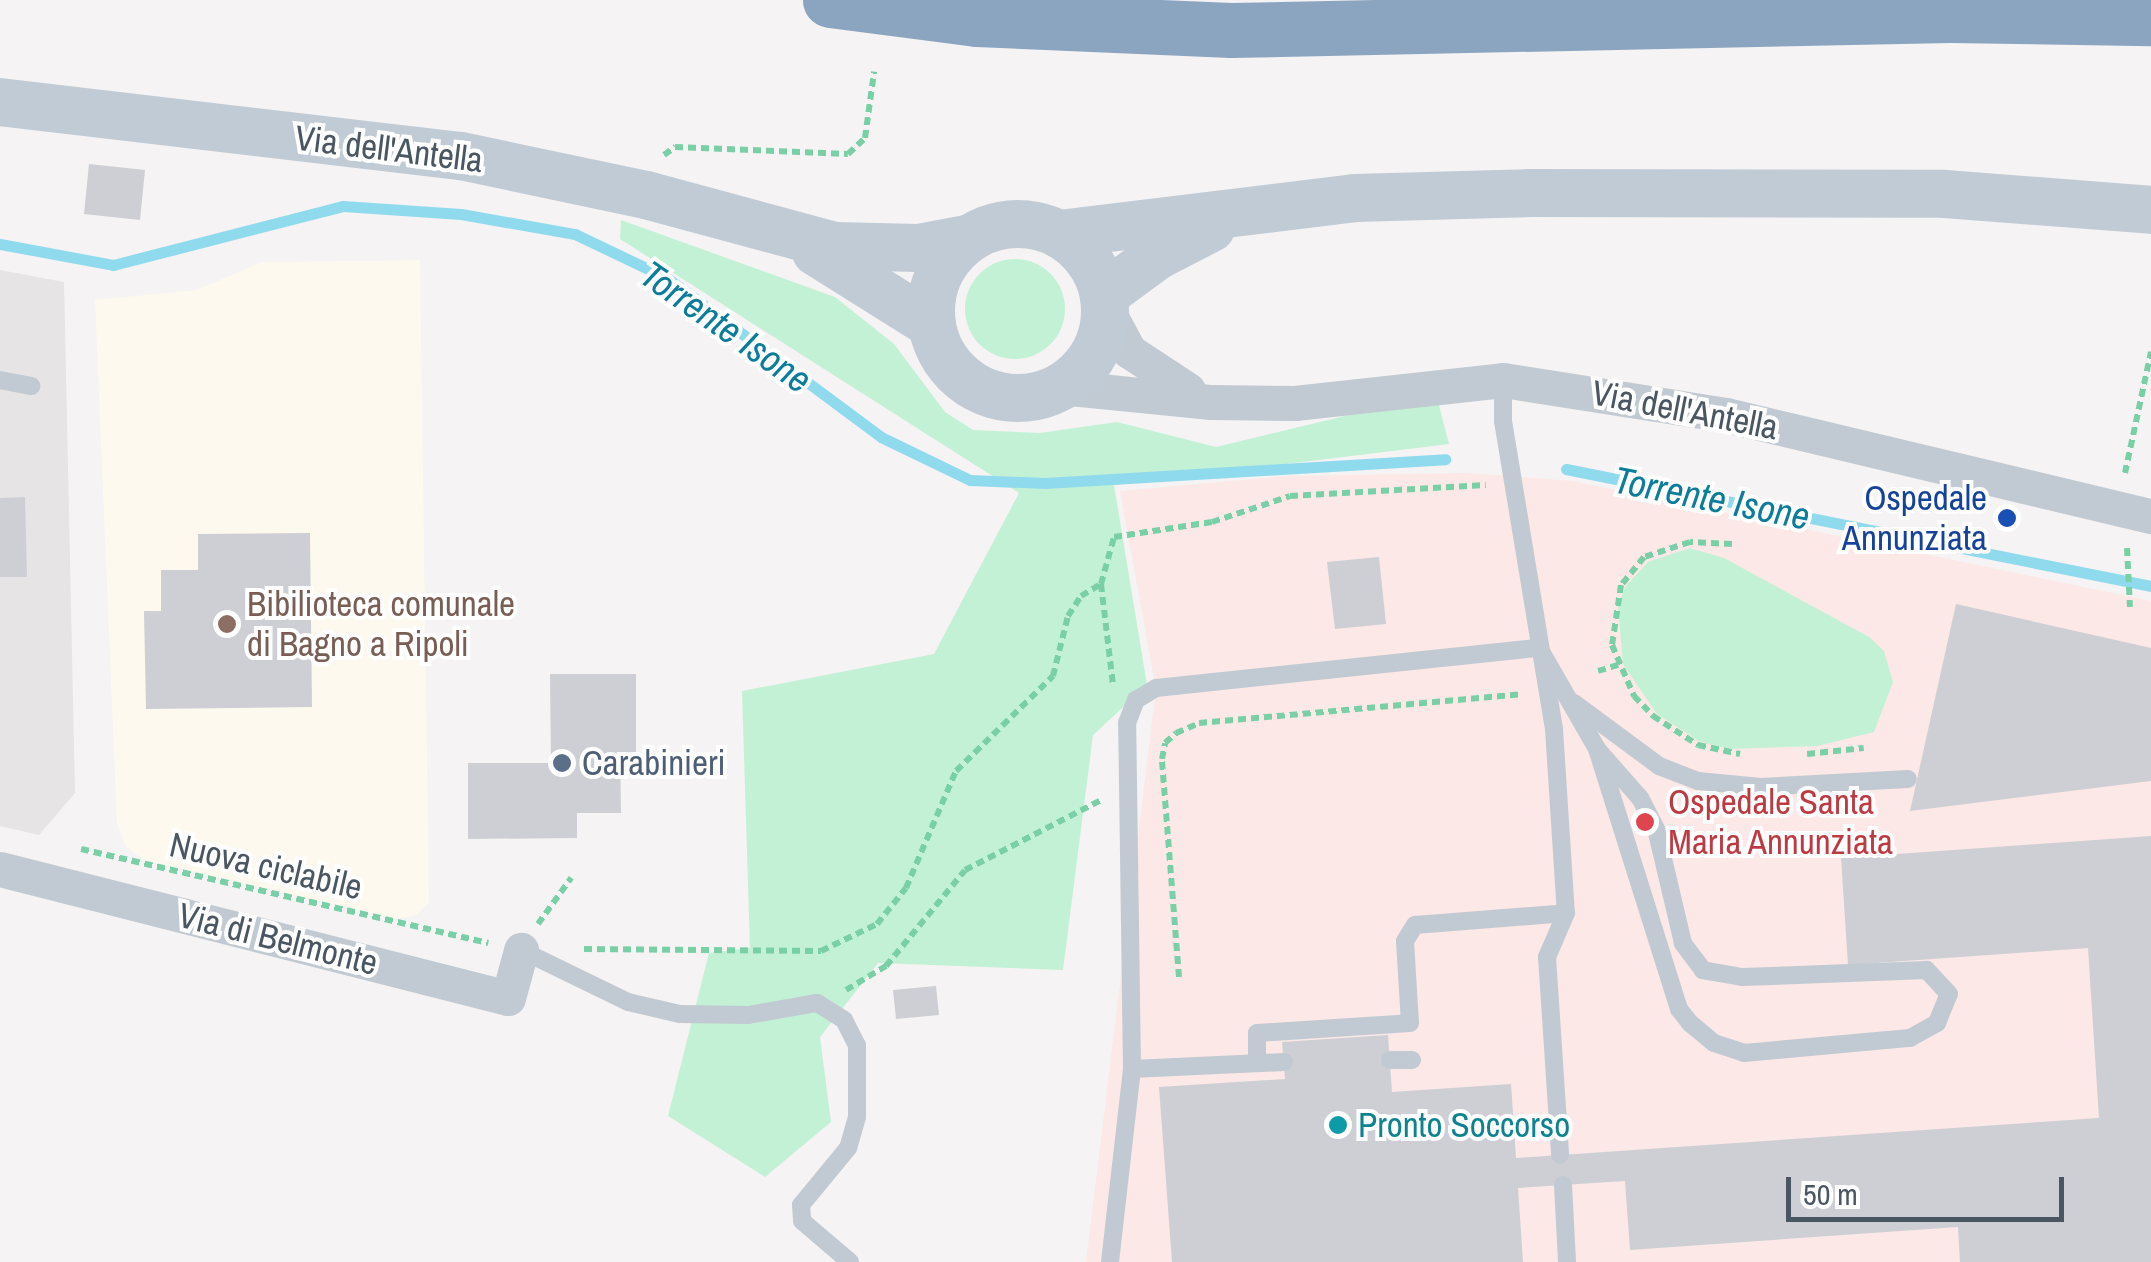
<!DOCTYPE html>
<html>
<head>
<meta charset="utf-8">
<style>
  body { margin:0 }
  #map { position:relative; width:2151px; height:1262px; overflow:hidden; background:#f5f3f3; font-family:"Archivo Narrow",sans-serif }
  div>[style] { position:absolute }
  .commercial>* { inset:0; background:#fdf9ef }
  .education>* { inset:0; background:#e6e4e5 }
  .medical>* { inset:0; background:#fce8e6 }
  .green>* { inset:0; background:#c3f1d5 }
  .round { border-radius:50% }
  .stream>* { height:11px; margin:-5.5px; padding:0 5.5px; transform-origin:5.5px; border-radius:5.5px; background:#90daee }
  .building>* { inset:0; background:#cdcfd5 }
  .path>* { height:6px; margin-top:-3px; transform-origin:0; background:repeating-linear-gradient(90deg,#7ad0a6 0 8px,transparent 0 13px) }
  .lane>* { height:18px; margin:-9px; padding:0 9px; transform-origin:9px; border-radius:9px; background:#c1cad2 }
  .street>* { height:35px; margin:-17.5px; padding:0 17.5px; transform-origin:17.5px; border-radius:17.5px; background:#c1cad2 }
  .secondary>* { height:48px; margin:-24px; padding:0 24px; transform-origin:24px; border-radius:24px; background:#c1cbd6 }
  .secondary>.ring { margin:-24px; padding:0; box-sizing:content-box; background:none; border:48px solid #c1cbd6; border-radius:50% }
  .highway>* { height:55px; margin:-27.5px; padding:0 27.5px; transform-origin:27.5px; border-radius:27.5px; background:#8ba5c1 }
  .dots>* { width:28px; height:28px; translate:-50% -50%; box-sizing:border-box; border:5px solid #fff; border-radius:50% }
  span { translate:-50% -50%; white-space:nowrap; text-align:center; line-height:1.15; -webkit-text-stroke:8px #fff; paint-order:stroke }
  .street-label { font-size:35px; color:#4a5661 }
  .transit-label { font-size:35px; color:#164399 }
  .right { translate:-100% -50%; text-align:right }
  .education-label { font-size:35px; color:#785e54 }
  .left { translate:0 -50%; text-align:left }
  .service-label { font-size:35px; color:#4e5e75 }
  .health-label { font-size:35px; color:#be3a42 }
  .culture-label { font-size:35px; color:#0d838f }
  .water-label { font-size:38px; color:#0c7c9b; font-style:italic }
  .scale { position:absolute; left:1786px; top:1177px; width:278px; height:45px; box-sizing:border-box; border:5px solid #4a5661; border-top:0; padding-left:12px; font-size:30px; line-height:35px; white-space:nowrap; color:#4a5661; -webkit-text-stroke:8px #fff; paint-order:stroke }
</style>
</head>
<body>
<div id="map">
  <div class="commercial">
    <i style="clip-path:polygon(420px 260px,429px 902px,417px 915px,396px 919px,144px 860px,126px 847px,117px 824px,95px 300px,197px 290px,262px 262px)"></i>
  </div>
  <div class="education">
    <i style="clip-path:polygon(0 270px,64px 282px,75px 793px,39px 835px,0 826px)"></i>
  </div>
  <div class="medical">
    <i style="clip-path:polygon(1467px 473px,1573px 481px,2151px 601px,2151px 1262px,1086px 1262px,1156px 689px,1120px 491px,1287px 476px)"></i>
  </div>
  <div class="green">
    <i style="clip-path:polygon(621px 220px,835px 297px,894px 344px,945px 412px,973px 430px,1040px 433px,1117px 422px,1216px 447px,1436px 394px,1449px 444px,1114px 485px,1147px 685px,1093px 735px,1063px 970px,878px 963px,820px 1037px,831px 1122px,765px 1177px,668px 1116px,709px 953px,750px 948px,742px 691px,934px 654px,1019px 493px,620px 239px)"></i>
    <i class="round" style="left:965px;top:259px;width:100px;height:100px"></i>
    <i style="clip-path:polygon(1690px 548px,1724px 558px,1869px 637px,1884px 651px,1893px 682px,1874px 732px,1817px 746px,1729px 749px,1699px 741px,1657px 714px,1623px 664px,1618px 607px,1625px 587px,1648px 562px)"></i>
  </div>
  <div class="stream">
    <i style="left:0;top:244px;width:115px;rotate:10.5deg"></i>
    <i style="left:113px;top:265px;width:237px;rotate:-14.4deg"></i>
    <i style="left:343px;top:206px;width:118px;rotate:3.9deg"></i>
    <i style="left:461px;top:214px;width:116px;rotate:10deg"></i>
    <i style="left:575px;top:234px;width:102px;rotate:25.6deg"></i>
    <i style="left:667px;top:278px;width:267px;rotate:36.6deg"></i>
    <i style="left:881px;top:437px;width:99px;rotate:25.8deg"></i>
    <i style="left:970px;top:480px;width:75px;rotate:2.3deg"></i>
    <i style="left:1045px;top:483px;width:401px;rotate:-3.4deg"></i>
    <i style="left:1566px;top:469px;width:597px;rotate:11.31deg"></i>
  </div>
  <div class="building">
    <i style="clip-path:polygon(89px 164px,145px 170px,140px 220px,84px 214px)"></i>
    <i style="clip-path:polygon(25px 497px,27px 577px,0 577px,0 498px)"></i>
    <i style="clip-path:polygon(310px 533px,312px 707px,146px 709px,144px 611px,161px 611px,161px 570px,198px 570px,198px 534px)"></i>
    <i style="clip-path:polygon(1379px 557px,1386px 624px,1335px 629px,1327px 562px)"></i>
    <i style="clip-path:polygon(1956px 604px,2151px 648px,2151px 781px,1910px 811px)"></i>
    <i style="clip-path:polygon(550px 674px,636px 674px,636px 752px,620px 752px,621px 813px,577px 813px,577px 838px,468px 839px,468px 763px,551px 763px)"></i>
    <i style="clip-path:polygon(2151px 836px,2151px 1262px,1960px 1262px,1958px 1227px,1630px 1250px,1625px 1181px,1518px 1188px,1523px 1262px,1172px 1262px,1159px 1087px,1285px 1079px,1282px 1042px,1388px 1035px,1392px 1092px,1511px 1084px,1516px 1158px,2099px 1118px,2088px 948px,1848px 965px,1841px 858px)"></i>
    <i style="clip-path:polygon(936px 986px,939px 1015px,896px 1019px,893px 990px)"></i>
  </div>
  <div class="path">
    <i style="left:664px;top:155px;width:14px;rotate:-36deg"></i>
    <i style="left:675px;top:147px;width:173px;rotate:2.3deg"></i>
    <i style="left:848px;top:154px;width:23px;rotate:-43deg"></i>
    <i style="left:865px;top:138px;width:67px;rotate:-82.2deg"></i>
    <i style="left:2125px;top:473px;width:124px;rotate:-77.9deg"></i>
    <i style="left:1732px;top:544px;width:42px;rotate:-177.3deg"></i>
    <i style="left:1690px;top:542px;width:48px;rotate:161.9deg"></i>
    <i style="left:1644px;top:557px;width:36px;rotate:129deg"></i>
    <i style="left:1621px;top:585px;width:61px;rotate:98.5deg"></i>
    <i style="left:1612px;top:645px;width:56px;rotate:66.7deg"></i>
    <i style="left:1634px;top:696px;width:28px;rotate:46deg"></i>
    <i style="left:1653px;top:716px;width:54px;rotate:32.8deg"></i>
    <i style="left:1698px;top:745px;width:43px;rotate:12.1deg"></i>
    <i style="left:2127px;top:548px;width:59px;rotate:87.1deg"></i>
    <i style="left:1101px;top:584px;width:102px;rotate:83.2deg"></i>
    <i style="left:1598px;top:671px;width:21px;rotate:-17deg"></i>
    <i style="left:1807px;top:754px;width:57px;rotate:-6deg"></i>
    <i style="left:81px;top:849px;width:418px;rotate:13deg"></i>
    <i style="left:538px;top:924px;width:57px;rotate:-54.3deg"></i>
    <i style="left:584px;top:949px;width:237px;rotate:0.5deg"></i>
    <i style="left:821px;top:951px;width:62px;rotate:-25.7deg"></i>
    <i style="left:877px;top:924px;width:46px;rotate:-51.1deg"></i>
    <i style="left:906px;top:888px;width:127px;rotate:-66.9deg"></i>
    <i style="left:956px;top:771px;width:136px;rotate:-44.4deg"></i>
    <i style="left:1053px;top:676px;width:62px;rotate:-76deg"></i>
    <i style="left:1068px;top:616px;width:24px;rotate:-57deg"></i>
    <i style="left:1081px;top:596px;width:23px;rotate:-31deg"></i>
    <i style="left:1101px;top:584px;width:49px;rotate:-74.5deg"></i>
    <i style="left:1114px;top:537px;width:99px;rotate:-8.7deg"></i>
    <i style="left:1212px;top:522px;width:82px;rotate:-18.4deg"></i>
    <i style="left:1290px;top:496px;width:196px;rotate:-3.2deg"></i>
    <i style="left:1179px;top:977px;width:219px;rotate:-94.5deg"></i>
    <i style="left:1162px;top:759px;width:16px;rotate:-79deg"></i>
    <i style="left:1165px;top:743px;width:15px;rotate:-42deg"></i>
    <i style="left:1176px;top:733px;width:25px;rotate:-23deg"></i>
    <i style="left:1199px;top:723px;width:323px;rotate:-5.1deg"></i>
    <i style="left:846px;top:990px;width:47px;rotate:-31deg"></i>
    <i style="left:886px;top:966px;width:124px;rotate:-50.5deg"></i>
    <i style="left:965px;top:870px;width:155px;rotate:-27.2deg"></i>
  </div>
  <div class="lane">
    <i style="left:0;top:380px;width:32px;rotate:11deg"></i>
    <i style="left:1503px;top:380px;width:41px;rotate:90deg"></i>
    <i style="left:1503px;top:421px;width:312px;rotate:80.6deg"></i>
    <i style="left:1554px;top:729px;width:184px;rotate:86.3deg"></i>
    <i style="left:1566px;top:913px;width:48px;rotate:113.4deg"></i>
    <i style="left:1547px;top:957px;width:198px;rotate:86.2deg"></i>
    <i style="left:1539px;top:648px;width:116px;rotate:60.1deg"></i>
    <i style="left:1597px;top:749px;width:273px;rotate:72.5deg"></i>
    <i style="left:1679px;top:1009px;width:18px;rotate:52deg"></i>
    <i style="left:1690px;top:1023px;width:31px;rotate:40deg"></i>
    <i style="left:1714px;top:1043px;width:32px;rotate:18deg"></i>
    <i style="left:1744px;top:1053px;width:167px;rotate:-5.2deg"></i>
    <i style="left:1910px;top:1038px;width:31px;rotate:-29deg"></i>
    <i style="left:1937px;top:1023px;width:31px;rotate:-68deg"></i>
    <i style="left:1949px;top:994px;width:33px;rotate:-133deg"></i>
    <i style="left:1927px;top:970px;width:185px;rotate:177.8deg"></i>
    <i style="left:1742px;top:977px;width:40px;rotate:-170deg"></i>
    <i style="left:1703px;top:970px;width:34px;rotate:-127deg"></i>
    <i style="left:1683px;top:943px;width:117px;rotate:-103.3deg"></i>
    <i style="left:1656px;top:829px;width:35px;rotate:-117deg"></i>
    <i style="left:1640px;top:798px;width:65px;rotate:-131.3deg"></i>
    <i style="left:1574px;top:703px;width:106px;rotate:36.5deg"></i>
    <i style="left:1659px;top:766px;width:42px;rotate:21deg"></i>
    <i style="left:1698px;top:781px;width:63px;rotate:5.4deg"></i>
    <i style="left:1761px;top:787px;width:147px;rotate:-3.1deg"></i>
    <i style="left:521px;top:950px;width:119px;rotate:25.9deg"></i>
    <i style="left:628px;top:1002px;width:53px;rotate:13deg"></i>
    <i style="left:680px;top:1014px;width:68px;rotate:0.8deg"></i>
    <i style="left:748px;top:1015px;width:70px;rotate:-9.9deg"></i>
    <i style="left:817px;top:1003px;width:32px;rotate:32deg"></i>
    <i style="left:844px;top:1020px;width:28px;rotate:63deg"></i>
    <i style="left:857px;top:1045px;width:72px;rotate:90deg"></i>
    <i style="left:857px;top:1117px;width:32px;rotate:106deg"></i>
    <i style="left:848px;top:1148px;width:74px;rotate:129.5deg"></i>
    <i style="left:801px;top:1205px;width:16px;rotate:86deg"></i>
    <i style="left:802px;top:1221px;width:63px;rotate:40.5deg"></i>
    <i style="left:1390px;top:1060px;width:22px"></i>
    <i style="left:1284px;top:1062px;width:152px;rotate:177.4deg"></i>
    <i style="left:1132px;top:1069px;width:346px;rotate:-90.8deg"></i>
    <i style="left:1127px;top:723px;width:25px;rotate:-69deg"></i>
    <i style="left:1136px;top:700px;width:23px;rotate:-31deg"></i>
    <i style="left:1156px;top:688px;width:385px;rotate:-6deg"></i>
    <i style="left:1257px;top:1063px;width:30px;rotate:-90deg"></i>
    <i style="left:1257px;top:1033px;width:153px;rotate:-3.7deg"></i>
    <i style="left:1410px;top:1023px;width:82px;rotate:-93.5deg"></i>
    <i style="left:1405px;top:941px;width:19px;rotate:-58deg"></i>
    <i style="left:1415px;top:925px;width:151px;rotate:-4.5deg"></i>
    <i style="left:1563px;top:1185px;width:77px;rotate:87deg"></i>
    <i style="left:1110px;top:1262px;width:194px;rotate:-83.5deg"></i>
  </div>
  <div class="street">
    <i style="left:1105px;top:306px;width:51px;rotate:61.9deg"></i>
    <i style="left:1129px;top:351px;width:71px;rotate:33.5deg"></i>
    <i style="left:1060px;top:387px;width:152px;rotate:5.7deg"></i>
    <i style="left:1211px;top:402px;width:84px;rotate:0.7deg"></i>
    <i style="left:1295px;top:403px;width:209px;rotate:-6.3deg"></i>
    <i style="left:1503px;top:380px;width:226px;rotate:8.9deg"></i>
    <i style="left:1726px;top:415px;width:437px;rotate:13.4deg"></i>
    <i style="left:0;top:869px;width:524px;rotate:14.25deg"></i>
    <i style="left:508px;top:998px;width:50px;rotate:-74.8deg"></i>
  </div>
  <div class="secondary">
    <i style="left:0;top:102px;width:464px;rotate:6.7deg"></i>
    <i style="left:461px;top:156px;width:189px;rotate:11.9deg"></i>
    <i style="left:646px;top:195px;width:196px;rotate:15.1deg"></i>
    <i style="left:835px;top:246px;width:83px;rotate:1.4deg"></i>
    <i style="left:918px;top:248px;width:50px;rotate:-10.4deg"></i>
    <i class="ring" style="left:931px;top:224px;width:126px;height:126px"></i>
    <i style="left:1059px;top:234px;width:298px;rotate:-6.9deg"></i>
    <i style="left:1355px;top:198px;width:176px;rotate:-1.6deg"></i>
    <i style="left:1531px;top:193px;width:414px;rotate:0.1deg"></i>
    <i style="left:1945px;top:194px;width:207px;rotate:4.4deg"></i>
    <i style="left:816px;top:252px;width:136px;rotate:32.1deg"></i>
    <i style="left:1104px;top:295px;width:66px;rotate:-36.3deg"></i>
    <i style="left:1157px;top:256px;width:61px;rotate:-27.4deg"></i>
  </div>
  <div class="highway">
    <i style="left:830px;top:0;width:148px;rotate:7.4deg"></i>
    <i style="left:977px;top:19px;width:254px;rotate:2.5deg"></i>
    <i style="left:1231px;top:30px;width:719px;rotate:-1.2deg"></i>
    <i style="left:1950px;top:15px;width:201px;rotate:0.9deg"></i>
  </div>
  <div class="dots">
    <i style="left:2007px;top:518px;background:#1a4fb4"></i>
    <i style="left:227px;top:624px;background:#8d6e63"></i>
    <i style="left:562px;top:763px;background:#5c6f8a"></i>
    <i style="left:1645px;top:822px;background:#e0444e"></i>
    <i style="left:1338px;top:1125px;background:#0f9aa8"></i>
  </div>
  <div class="street-label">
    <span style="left:389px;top:149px;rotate:7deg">Via dell'Antella</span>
    <span style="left:1685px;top:410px;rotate:11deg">Via dell'Antella</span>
    <span style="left:266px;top:866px;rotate:13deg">Nuova ciclabile</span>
    <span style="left:278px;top:939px;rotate:14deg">Via di Belmonte</span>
  </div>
  <div class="transit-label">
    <span class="right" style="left:1987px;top:518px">Ospedale<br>Annunziata</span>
  </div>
  <div class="education-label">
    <span class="left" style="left:247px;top:624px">Bibilioteca comunale<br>di Bagno a Ripoli</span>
  </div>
  <div class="service-label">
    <span class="left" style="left:582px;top:763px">Carabinieri</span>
  </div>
  <div class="health-label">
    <span class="left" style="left:1668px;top:822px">Ospedale Santa<br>Maria Annunziata</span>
  </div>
  <div class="culture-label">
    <span class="left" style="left:1358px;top:1125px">Pronto Soccorso</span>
  </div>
  <div class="water-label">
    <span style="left:726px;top:327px;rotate:35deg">Torrente Isone</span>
    <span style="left:1712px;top:498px;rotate:11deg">Torrente Isone</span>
  </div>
  <div class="scale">50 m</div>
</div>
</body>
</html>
